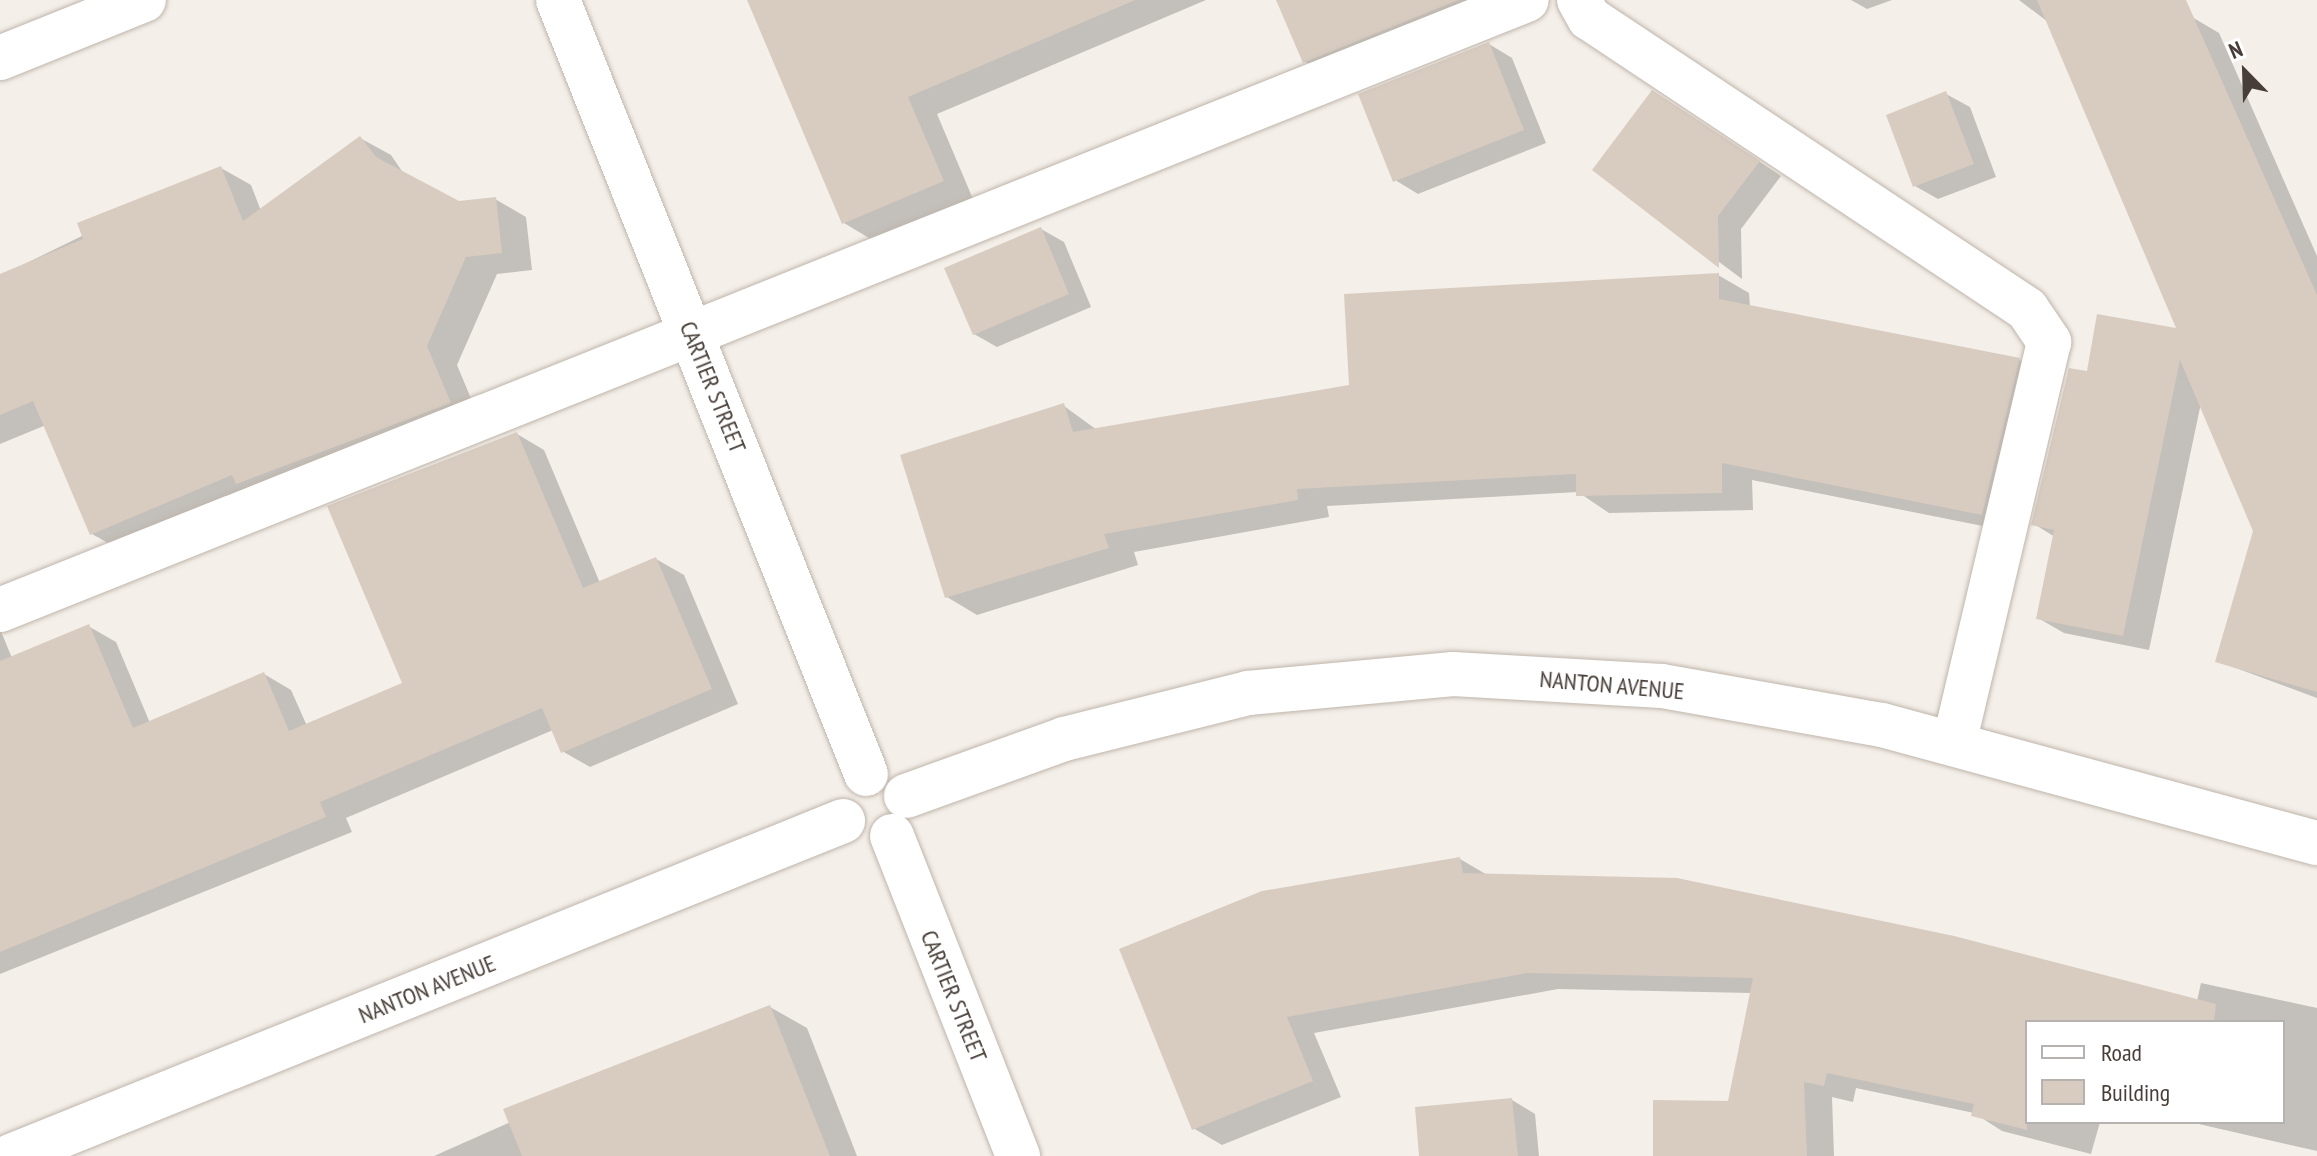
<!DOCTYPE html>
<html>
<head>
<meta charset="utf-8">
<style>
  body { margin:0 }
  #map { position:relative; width:2317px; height:1156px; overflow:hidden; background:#f4efe9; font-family:"PT Sans Narrow",sans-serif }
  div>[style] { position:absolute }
  .shadow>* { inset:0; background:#0003 }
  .building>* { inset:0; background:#d8ccc1 }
  .roads { filter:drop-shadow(0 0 2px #bfb5ab) drop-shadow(0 0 2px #bfb5ab) }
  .minor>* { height:44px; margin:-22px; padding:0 22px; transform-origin:22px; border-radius:22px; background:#fff }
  span { translate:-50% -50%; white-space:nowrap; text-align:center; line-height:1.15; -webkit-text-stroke:6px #fff; paint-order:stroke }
  .street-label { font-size:24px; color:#473e37 }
  .legend { position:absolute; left:2025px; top:1020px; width:260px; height:104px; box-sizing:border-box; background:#fff; border:2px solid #b5b2af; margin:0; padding:10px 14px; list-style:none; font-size:24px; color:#473e37 }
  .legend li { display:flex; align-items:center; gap:16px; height:40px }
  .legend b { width:40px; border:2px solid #b5b2af }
  .north { position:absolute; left:2205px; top:32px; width:80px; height:80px; -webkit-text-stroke:6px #fff; paint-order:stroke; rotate:337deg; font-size:22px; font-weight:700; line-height:32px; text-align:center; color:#473e37 }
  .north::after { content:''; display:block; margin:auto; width:28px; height:36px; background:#473e37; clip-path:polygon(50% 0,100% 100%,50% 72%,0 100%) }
</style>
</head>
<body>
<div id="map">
  <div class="shadow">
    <i style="clip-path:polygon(782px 0,1206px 0,937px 114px,973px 199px,874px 241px,844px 223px)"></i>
    <i style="clip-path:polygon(1278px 0,1523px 0,1335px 79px,1304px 61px)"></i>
    <i style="clip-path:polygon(1851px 0,1892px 0,1867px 9px)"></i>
    <i style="clip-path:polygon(2019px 0,2163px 0,2219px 33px,2317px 256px,2317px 698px,2217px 661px,2255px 531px,2201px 403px,2149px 650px,2064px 633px,2038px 618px,2055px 537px,2034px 524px,2088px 373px,2179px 330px,2048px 22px)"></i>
    <i style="clip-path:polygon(1489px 44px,1512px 58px,1546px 143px,1418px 194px,1395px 180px)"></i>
    <i style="clip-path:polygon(1946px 94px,1970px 107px,1996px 177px,1938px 199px,1915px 186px)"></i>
    <i style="clip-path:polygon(1676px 106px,1781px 176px,1741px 229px,1742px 279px,1594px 169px)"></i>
    <i style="clip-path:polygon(360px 138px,391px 155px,404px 174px,459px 203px,495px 199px,526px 217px,532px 270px,497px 274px,457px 365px,480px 420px,122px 551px,92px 534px,46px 425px,0 444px,0 276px,221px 168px,251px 185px,261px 211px)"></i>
    <i style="clip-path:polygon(1041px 229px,1064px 242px,1091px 307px,997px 347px,974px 334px)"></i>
    <i style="clip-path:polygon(1718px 275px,1749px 293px,1750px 307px,2019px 360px,2050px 378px,2013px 532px,1752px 480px,1753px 510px,1609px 513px,1578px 492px,1327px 506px,1329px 517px,1134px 552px,1138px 565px,977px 615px,947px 597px,1064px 406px,1097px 430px,1351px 387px)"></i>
    <i style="clip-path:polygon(517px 434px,544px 450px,600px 583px,656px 559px,684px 575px,738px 704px,590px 767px,562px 751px,553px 730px,346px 818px,352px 832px,0 974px,0 629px,12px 658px,88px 626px,116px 642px,150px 723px,264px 674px,291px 690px,307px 726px,405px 684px)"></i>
    <i style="clip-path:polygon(1460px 859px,1489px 876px,2197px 1001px,2201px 983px,2317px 1008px,2317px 1151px,2190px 1122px,2283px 1122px,2283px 1022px,2027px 1022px,2027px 1122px,2100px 1122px,2091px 1154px,2002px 1131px,1974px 1113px,1856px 1088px,1853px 1102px,1832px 1097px,1834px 1156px,1655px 1156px,1730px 1103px,1752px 993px,1558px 989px,1314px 1033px,1341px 1097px,1222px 1145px,1193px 1128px,1122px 950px)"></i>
    <i style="clip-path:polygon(770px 1007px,807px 1028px,857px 1156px,434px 1156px)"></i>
    <i style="clip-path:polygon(1512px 1100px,1535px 1114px,1539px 1156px,1421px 1156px)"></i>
  </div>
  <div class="building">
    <i style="clip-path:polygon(747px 0,1135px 0,908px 97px,944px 181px,842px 224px)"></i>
    <i style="clip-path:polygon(1276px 0,1459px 0,1303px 63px)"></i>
    <i style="clip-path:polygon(2037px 0,2186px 0,2317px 295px,2317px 692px,2215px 662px,2253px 531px,2180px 360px,2123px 636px,2036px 619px,2054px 530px,2031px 525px,2069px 368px,2087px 371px,2097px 314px,2176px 328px)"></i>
    <i style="clip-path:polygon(1489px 42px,1524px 130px,1393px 182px,1358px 94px)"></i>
    <i style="clip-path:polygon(1652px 90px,1760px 161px,1718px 216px,1719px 268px,1592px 170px)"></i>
    <i style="clip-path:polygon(1946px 91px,1974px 164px,1913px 187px,1886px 115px)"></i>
    <i style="clip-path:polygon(360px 136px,376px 157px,459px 201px,496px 197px,502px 253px,466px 257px,427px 346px,451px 403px,236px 484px,232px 475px,90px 535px,33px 401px,0 415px,0 274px,83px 239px,77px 223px,221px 166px,243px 221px)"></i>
    <i style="clip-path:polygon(1041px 227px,1069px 294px,973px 335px,944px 268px)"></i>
    <i style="clip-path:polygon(1719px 273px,1719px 299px,2020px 358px,1982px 515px,1722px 463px,1722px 493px,1576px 496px,1576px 474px,1297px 489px,1298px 500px,1104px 534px,1109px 548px,945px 598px,900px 455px,1064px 403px,1073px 432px,1349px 385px,1344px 294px)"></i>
    <i style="clip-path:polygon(517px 432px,583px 588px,656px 557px,712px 689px,561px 753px,542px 708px,320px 802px,326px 817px,0 952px,0 661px,89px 624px,133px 728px,264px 672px,289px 731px,402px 683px,327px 506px)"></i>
    <i style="clip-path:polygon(1460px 857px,1463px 873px,1677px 878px,1954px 936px,2216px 1004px,2214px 1022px,2027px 1022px,2027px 1130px,1971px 1116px,1974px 1104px,1827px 1073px,1824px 1086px,1804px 1082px,1807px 1156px,1653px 1156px,1653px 1100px,1728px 1101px,1753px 978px,1527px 973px,1287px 1017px,1313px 1081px,1192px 1130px,1119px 949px,1262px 891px)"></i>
    <i style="clip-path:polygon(770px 1005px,830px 1156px,522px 1156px,503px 1109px)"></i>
    <i style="clip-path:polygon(1512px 1098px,1518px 1156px,1419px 1156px,1415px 1107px)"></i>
  </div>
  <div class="roads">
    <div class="minor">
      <i style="left:558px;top:0;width:833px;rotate:68.3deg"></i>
      <i style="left:1579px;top:0;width:21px;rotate:61deg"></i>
      <i style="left:1589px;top:18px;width:526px;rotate:33.6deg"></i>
      <i style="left:2027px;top:309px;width:40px;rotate:56deg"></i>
      <i style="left:2049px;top:342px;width:412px;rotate:103.3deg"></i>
      <i style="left:0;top:58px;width:155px;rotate:-21.9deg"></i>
      <i style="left:0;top:610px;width:1644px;rotate:-21.78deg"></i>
      <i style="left:906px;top:796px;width:168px;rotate:-19.8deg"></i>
      <i style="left:1064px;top:739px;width:190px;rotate:-14deg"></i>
      <i style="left:1248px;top:693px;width:206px;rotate:-5.3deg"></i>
      <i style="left:1453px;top:674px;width:209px;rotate:3.3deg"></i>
      <i style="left:1662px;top:686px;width:223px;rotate:10.1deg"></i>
      <i style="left:1882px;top:725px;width:451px;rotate:15.2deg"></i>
      <i style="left:892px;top:836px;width:344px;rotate:68.5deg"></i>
      <i style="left:11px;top:1156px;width:897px;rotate:-21.93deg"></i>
    </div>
  </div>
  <div class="street-label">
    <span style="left:713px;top:387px;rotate:68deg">CARTIER STREET</span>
    <span style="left:1612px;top:685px;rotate:5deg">NANTON AVENUE</span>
    <span style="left:427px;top:989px;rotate:-22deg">NANTON AVENUE</span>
    <span style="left:954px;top:996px;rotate:68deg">CARTIER STREET</span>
  </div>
  <ul class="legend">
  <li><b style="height:10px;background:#fff"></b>Road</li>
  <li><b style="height:22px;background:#d8ccc1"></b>Building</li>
  </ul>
  <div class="north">N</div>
</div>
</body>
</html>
